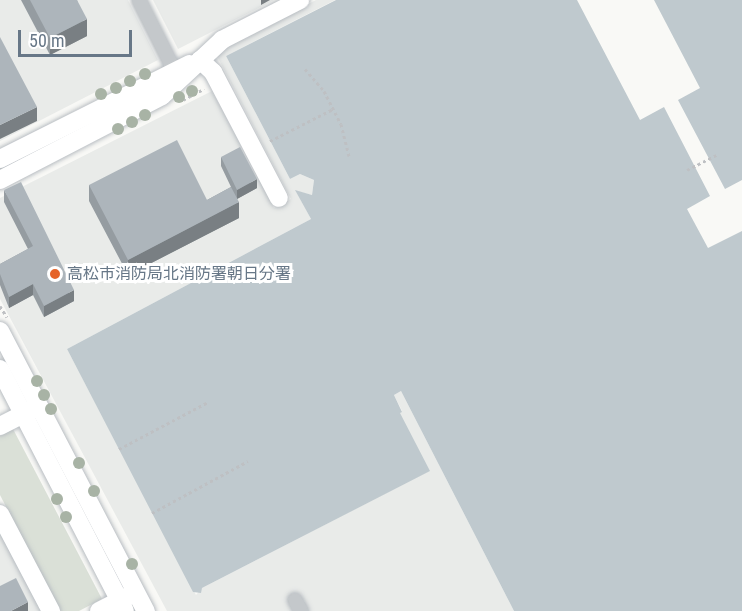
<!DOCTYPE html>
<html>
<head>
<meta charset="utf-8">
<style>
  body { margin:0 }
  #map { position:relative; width:742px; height:611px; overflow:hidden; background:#f9f9f6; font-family:"Roboto Condensed","Noto Sans JP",sans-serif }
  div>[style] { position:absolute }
  .built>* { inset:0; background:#e9ebe9 }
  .green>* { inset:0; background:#dae0d7 }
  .water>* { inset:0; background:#bfc9ce }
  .pier>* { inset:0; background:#f9f9f6 }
  .path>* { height:3px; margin-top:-1.5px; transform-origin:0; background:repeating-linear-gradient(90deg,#bec0c3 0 3px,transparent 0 6px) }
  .roads { filter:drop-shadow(0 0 2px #b8bdc2) drop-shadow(0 0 2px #b8bdc2) }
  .street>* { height:14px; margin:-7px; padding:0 7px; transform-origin:7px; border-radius:7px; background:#c4c8cb }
  .secondary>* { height:18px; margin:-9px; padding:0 9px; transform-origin:9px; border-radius:9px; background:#fff }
  .trees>* { width:12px; height:12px; margin:-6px; border-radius:50%; background:#a8b3a5 }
  .wall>* { inset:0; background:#959ca1 }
  .shaded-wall>* { inset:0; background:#797f83 }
  .building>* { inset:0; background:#adb5bb }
  .dots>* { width:16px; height:16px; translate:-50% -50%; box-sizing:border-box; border:3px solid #fff; border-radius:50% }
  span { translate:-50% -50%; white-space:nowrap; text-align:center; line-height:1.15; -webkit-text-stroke:6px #fff; paint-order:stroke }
  .poi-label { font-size:16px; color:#677787 }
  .left { translate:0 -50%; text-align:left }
  .scale { position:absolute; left:18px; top:30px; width:114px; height:27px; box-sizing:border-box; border:3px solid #677787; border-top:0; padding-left:8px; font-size:18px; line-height:21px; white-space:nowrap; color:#677787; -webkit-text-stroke:4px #fff; paint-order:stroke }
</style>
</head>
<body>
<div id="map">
  <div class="built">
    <i style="clip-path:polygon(0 0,128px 0,158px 60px,0 141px)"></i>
    <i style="clip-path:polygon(153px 0,274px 0,178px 49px)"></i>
    <i style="clip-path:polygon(316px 0,335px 0,226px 56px,290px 179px,300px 174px,314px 180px,312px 195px,296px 191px,311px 219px,67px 349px,196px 595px,202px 588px,429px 471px,399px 413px,402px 411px,394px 395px,401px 391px,514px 611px,167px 611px,0 299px,0 198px,212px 91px,274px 208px,291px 199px,215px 52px)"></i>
    <i style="clip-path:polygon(0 525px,45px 611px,0 611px)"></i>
  </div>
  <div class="green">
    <i style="clip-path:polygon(13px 429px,102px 599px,79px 611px,60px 611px,0 495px,0 436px)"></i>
  </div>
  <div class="water">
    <i style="clip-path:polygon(336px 0,742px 0,742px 611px,514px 611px,401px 391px,394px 395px,402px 412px,400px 413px,430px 471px,202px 588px,201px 593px,193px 592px,67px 349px,311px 219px,295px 190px,312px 195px,314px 180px,300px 174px,290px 179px,226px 56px)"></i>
  </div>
  <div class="pier">
    <i style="clip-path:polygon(577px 0,654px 0,700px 88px,678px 100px,725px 189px,742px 180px,742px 231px,708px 248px,687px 209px,710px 196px,664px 107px,640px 120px)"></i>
  </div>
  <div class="path">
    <i style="left:305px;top:69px;width:29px;rotate:49deg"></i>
    <i style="left:324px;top:91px;width:37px;rotate:63deg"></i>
    <i style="left:341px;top:124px;width:33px;rotate:76deg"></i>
    <i style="left:183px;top:100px;width:24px;rotate:-28deg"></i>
    <i style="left:270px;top:141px;width:71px;rotate:-26.9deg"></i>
    <i style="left:687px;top:170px;width:33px;rotate:-27deg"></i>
    <i style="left:0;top:306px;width:13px;rotate:58deg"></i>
    <i style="left:119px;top:449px;width:101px;rotate:-27.8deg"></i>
    <i style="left:152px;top:513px;width:109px;rotate:-28.4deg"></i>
  </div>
  <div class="roads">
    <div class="street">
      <i style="left:139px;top:0;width:78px;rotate:63.4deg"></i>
      <i style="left:295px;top:600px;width:13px;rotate:61deg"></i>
    </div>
    <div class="secondary">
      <i style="left:200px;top:60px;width:18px;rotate:43deg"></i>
      <i style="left:213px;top:72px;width:142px;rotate:62.4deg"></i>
      <i style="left:0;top:159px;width:212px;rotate:-26.6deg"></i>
      <i style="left:0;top:180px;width:182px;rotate:-27.4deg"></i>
      <i style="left:162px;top:96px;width:82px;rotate:-43deg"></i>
      <i style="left:222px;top:40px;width:88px;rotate:-27.1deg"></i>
      <i style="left:0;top:331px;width:316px;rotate:62.5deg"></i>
      <i style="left:0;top:369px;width:272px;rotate:62.7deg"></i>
      <i style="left:0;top:426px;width:37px;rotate:-27deg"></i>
      <i style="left:0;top:514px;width:110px;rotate:62.3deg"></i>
      <i style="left:99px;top:611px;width:35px;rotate:-27deg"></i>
    </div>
  </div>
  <div class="trees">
    <i style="left:145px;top:74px"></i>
    <i style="left:130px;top:81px"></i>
    <i style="left:116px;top:88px"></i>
    <i style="left:192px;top:91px"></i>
    <i style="left:101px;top:94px"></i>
    <i style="left:179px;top:97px"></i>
    <i style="left:145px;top:115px"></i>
    <i style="left:132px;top:122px"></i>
    <i style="left:118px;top:129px"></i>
    <i style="left:37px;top:381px"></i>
    <i style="left:44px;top:395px"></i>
    <i style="left:51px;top:409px"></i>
    <i style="left:79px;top:463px"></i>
    <i style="left:94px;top:491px"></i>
    <i style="left:57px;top:499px"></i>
    <i style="left:66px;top:517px"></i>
    <i style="left:132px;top:564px"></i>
  </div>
  <div class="wall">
    <i style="clip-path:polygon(21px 0,77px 0,87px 36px,50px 55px)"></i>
    <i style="clip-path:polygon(221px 157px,257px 188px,237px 199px,239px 218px,128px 275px,89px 201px,89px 185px,207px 200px,231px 187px,221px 166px)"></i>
    <i style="clip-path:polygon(4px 190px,74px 301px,44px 317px,33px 295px,9px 308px,0 285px,0 264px,28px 249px,4px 202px)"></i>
  </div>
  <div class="shaded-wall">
    <i style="clip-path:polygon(261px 0,270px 0,261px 5px)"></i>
    <i style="clip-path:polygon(87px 19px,87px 36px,50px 55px,50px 38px)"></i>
    <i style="clip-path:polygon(37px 107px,37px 121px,0 139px,0 125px)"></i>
    <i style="clip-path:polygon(257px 179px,257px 188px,237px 199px,237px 190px)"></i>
    <i style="clip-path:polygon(239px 202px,239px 218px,128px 275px,128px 260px)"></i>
    <i style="clip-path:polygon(33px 284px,33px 295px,9px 308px,9px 297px)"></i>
    <i style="clip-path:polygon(74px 290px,74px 301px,44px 317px,44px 306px)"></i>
    <i style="clip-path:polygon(28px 602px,28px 611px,11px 611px)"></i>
  </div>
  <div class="building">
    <i style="clip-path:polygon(30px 0,77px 0,87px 19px,50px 38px)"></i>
    <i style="clip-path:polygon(0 37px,37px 107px,0 125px)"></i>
    <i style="clip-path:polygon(177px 140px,207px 200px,231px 187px,239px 202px,128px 260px,89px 185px)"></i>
    <i style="clip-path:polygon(240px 147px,257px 179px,237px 190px,221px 157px)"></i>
    <i style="clip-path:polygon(21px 182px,74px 290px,44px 306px,33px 284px,9px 297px,0 274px,0 264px,33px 246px,4px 190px)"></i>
    <i style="clip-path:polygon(16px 578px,28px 602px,11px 611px,0 611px,0 586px)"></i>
  </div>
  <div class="dots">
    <i style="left:55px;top:274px;background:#e5642a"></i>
  </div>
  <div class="poi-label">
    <span class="left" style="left:67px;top:274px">高松市消防局北消防署朝日分署</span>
  </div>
  <div class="scale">50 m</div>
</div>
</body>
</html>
